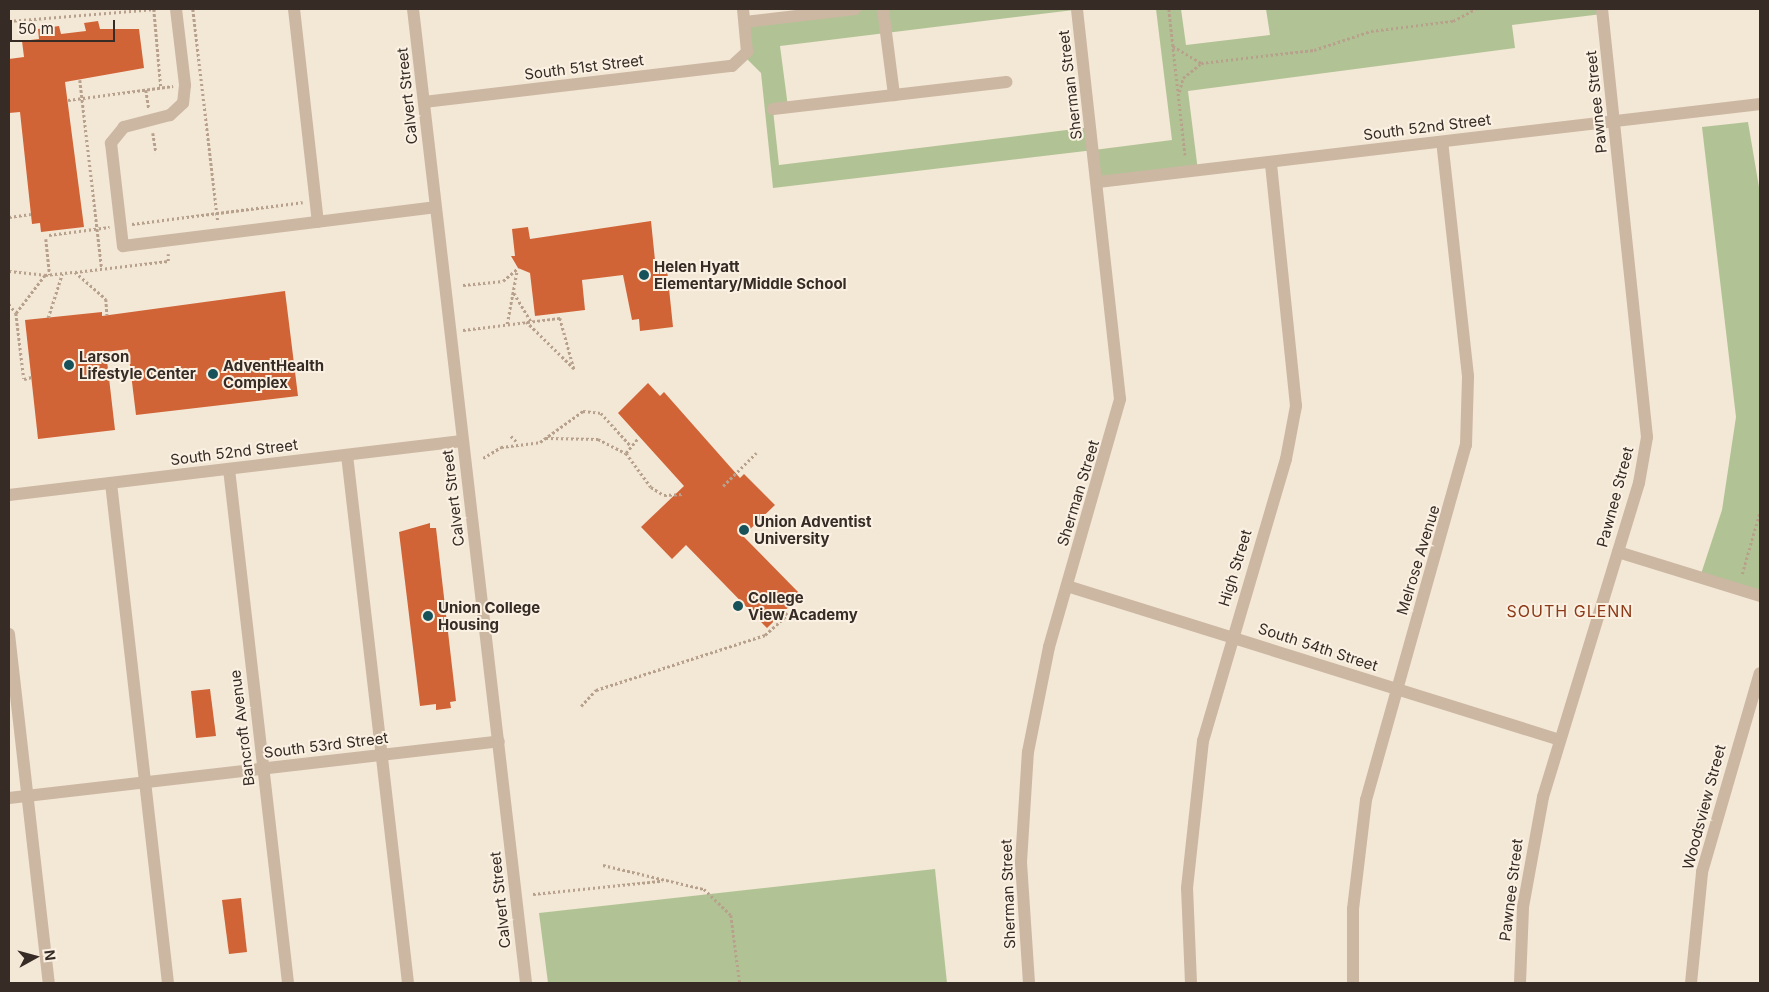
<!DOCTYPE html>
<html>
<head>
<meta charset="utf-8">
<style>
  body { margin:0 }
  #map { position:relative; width:1769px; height:992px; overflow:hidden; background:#f3e7d6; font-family:Inter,sans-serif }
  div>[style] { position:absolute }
  .green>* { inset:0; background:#b1c395 }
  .building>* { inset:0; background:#d16436 }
  .path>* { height:2.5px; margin-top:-1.25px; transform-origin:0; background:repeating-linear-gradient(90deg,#b8a18c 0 2.5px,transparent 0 5px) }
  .minor>* { height:12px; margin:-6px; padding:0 6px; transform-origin:6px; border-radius:6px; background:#ccb7a2 }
  .dots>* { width:14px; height:14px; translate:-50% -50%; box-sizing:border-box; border:2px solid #fbf1e3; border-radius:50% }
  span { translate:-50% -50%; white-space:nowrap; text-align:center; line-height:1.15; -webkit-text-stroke:4px #fbf1e3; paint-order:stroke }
  .street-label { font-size:15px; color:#362b25 }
  .poi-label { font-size:15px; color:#362b25; font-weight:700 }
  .left { translate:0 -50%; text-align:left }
  .neighbourhood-label { font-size:16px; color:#8c3917; letter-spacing:1px }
  .frame { position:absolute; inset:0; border:10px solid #362b25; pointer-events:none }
  .north { position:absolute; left:10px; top:932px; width:50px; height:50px; -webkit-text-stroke:4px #fbf1e3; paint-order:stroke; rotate:83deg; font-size:14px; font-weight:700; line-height:20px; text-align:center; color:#362b25 }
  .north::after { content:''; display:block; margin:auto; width:18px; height:22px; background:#362b25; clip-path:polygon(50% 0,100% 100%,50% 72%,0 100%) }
  .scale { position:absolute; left:10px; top:20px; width:105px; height:22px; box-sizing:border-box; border:2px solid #362b25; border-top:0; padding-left:6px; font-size:15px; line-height:18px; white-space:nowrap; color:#362b25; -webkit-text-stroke:4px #fbf1e3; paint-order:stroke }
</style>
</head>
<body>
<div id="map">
  <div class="green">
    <i style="clip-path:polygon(855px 9px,1082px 9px,780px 46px,788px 107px,773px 110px,779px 165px,1091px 127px,1094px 150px,1172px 140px,1156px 9px,1181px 9px,1186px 45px,1270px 35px,1266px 9px,1602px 9px,1602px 14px,1512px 25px,1515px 48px,1188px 91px,1198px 171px,1098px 182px,1094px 150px,773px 188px,761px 73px,745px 57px,745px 22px)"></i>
    <i style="clip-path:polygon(1748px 122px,1760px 193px,1760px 596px,1700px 577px,1722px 510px,1736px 417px,1702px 127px)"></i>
    <i style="clip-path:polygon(935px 869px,947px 983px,548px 983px,539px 913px)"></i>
  </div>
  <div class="building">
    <i style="clip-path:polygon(98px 21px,100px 29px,139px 29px,144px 68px,65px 82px,84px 227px,41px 232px,40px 223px,32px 224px,20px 112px,9px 113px,9px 59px,24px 57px,22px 41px,39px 39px,38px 29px,59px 26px,61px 34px,86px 31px,84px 23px)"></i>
    <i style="clip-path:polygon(651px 221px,656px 270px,667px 269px,673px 327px,640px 331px,639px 319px,632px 320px,623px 275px,582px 280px,585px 310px,535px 316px,530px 273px,518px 268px,511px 256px,515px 256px,512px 229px,528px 227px,530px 239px)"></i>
    <i style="clip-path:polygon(285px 291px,298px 396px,136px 415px,128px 349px,106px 352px,115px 430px,38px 439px,25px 320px,102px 312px,102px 316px)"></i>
    <i style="clip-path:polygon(648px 383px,660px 396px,664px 392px,740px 478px,744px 474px,775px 505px,743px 536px,801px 595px,767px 628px,686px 545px,672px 559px,641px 527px,684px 486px,618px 413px)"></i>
    <i style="clip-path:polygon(430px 523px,430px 528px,436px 528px,456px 701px,450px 702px,451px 708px,436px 710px,436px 704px,420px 706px,399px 532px)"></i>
    <i style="clip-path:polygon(210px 689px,216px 736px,196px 738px,191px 691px)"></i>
    <i style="clip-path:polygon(241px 898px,247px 952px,229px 954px,222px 900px)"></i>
  </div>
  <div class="path">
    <i style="left:154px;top:9px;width:79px;rotate:84.9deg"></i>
    <i style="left:193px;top:9px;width:214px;rotate:83.3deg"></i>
    <i style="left:1169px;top:9px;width:147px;rotate:83.7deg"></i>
    <i style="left:9px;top:21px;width:147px;rotate:-4.7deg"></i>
    <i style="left:1173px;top:46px;width:33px;rotate:31deg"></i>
    <i style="left:1201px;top:63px;width:114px;rotate:-6.6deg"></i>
    <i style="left:1314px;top:50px;width:60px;rotate:-18.4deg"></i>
    <i style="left:1371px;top:31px;width:83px;rotate:-7deg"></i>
    <i style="left:1453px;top:21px;width:26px;rotate:-28deg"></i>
    <i style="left:80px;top:80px;width:190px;rotate:83.4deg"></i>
    <i style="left:146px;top:90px;width:18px;rotate:81deg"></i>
    <i style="left:1179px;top:92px;width:15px;rotate:-74deg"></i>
    <i style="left:1183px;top:78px;width:22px;rotate:-39deg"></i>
    <i style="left:68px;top:100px;width:106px;rotate:-7.6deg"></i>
    <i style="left:153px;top:133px;width:20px;rotate:81deg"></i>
    <i style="left:9px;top:217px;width:22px;rotate:-8deg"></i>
    <i style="left:132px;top:224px;width:172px;rotate:-7.3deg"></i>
    <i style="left:49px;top:235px;width:61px;rotate:-7.6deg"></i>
    <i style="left:46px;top:239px;width:36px;rotate:84deg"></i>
    <i style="left:9px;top:271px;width:36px;rotate:6deg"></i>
    <i style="left:75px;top:272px;width:94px;rotate:-6.7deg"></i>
    <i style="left:168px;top:261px;width:7px;rotate:-90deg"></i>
    <i style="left:463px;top:285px;width:40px;rotate:-5.7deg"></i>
    <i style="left:503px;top:281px;width:20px;rotate:-41deg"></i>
    <i style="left:514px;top:293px;width:33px;rotate:59deg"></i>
    <i style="left:9px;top:304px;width:11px;rotate:52deg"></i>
    <i style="left:16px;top:313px;width:66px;rotate:83.1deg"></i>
    <i style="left:24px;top:379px;width:8px;rotate:-14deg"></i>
    <i style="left:16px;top:313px;width:48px;rotate:-52.7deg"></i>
    <i style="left:45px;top:275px;width:30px;rotate:-6deg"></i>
    <i style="left:75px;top:272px;width:41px;rotate:41.1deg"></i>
    <i style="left:106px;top:299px;width:16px;rotate:86deg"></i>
    <i style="left:48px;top:318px;width:46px;rotate:-72.3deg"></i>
    <i style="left:507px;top:324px;width:55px;rotate:-79.5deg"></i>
    <i style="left:463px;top:330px;width:98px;rotate:-7.1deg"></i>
    <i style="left:560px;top:318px;width:53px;rotate:74.6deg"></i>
    <i style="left:574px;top:369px;width:67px;rotate:-135.6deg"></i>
    <i style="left:511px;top:436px;width:10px;rotate:45deg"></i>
    <i style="left:546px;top:438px;width:52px;rotate:1.1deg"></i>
    <i style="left:598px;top:439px;width:31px;rotate:27deg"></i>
    <i style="left:626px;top:453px;width:42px;rotate:53.7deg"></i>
    <i style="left:651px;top:487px;width:15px;rotate:32deg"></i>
    <i style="left:664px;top:495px;width:20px;rotate:-3deg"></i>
    <i style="left:626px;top:453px;width:19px;rotate:-51deg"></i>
    <i style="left:483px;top:458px;width:21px;rotate:-31deg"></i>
    <i style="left:501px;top:447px;width:39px;rotate:-7deg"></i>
    <i style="left:540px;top:442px;width:53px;rotate:-35.8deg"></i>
    <i style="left:583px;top:411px;width:18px;rotate:6deg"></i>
    <i style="left:601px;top:413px;width:43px;rotate:47.8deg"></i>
    <i style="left:723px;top:486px;width:47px;rotate:-45deg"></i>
    <i style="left:1742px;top:574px;width:66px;rotate:-74.1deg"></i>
    <i style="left:581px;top:706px;width:22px;rotate:-47deg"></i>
    <i style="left:596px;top:690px;width:178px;rotate:-18deg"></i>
    <i style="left:765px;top:635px;width:30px;rotate:-42deg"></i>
    <i style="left:787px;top:615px;width:4px;rotate:-135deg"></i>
    <i style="left:603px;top:865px;width:104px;rotate:13.4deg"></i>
    <i style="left:704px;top:889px;width:37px;rotate:44deg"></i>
    <i style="left:731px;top:915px;width:69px;rotate:82.5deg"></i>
    <i style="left:533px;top:894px;width:130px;rotate:-5.8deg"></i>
  </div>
  <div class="minor">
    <i style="left:176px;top:9px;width:77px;rotate:83.2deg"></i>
    <i style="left:185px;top:85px;width:18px;rotate:96deg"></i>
    <i style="left:183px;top:103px;width:18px;rotate:137deg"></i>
    <i style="left:170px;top:115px;width:48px;rotate:165.4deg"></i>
    <i style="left:124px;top:127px;width:21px;rotate:129deg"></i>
    <i style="left:111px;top:143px;width:104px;rotate:83.4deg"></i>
    <i style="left:123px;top:246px;width:314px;rotate:-7.1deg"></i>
    <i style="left:294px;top:9px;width:214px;rotate:83.6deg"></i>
    <i style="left:413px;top:9px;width:981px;rotate:83.38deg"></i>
    <i style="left:883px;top:9px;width:87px;rotate:82.7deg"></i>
    <i style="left:745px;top:22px;width:111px;rotate:-6.7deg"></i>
    <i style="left:424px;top:102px;width:310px;rotate:-6.7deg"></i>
    <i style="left:732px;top:66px;width:21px;rotate:-43deg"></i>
    <i style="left:747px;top:52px;width:43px;rotate:-95.3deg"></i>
    <i style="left:773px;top:109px;width:235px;rotate:-6.6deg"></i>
    <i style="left:1098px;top:182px;width:667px;rotate:-6.72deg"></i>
    <i style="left:347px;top:455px;width:532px;rotate:83.41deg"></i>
    <i style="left:229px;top:469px;width:517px;rotate:83.45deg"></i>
    <i style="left:111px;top:483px;width:503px;rotate:83.5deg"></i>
    <i style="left:9px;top:495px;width:456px;rotate:-6.8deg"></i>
    <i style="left:1618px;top:552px;width:149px;rotate:17.2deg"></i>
    <i style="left:1067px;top:586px;width:516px;rotate:17.35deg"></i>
    <i style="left:9px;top:634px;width:351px;rotate:83.5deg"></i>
    <i style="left:9px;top:798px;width:493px;rotate:-6.6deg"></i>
    <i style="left:1029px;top:983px;width:121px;rotate:-93.8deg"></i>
    <i style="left:1021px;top:862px;width:110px;rotate:-86.4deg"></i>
    <i style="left:1028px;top:752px;width:107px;rotate:-78.7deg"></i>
    <i style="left:1049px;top:647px;width:258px;rotate:-74deg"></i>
    <i style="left:1120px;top:399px;width:392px;rotate:-96.3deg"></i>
    <i style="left:1191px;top:983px;width:95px;rotate:-92.4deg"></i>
    <i style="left:1187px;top:888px;width:148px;rotate:-83.8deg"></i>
    <i style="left:1203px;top:741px;width:294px;rotate:-73.6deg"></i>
    <i style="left:1286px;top:459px;width:54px;rotate:-79.3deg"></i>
    <i style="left:1296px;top:406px;width:245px;rotate:-95.9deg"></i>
    <i style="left:1353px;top:983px;width:74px;rotate:-90deg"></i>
    <i style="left:1353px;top:909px;width:110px;rotate:-83.2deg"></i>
    <i style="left:1366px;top:800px;width:369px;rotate:-74.3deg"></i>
    <i style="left:1466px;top:445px;width:69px;rotate:-88.3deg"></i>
    <i style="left:1468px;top:376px;width:235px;rotate:-96.3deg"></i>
    <i style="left:1520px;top:983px;width:76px;rotate:-87.7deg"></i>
    <i style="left:1523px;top:907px;width:112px;rotate:-79.7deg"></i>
    <i style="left:1543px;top:797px;width:328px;rotate:-73deg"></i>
    <i style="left:1639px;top:483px;width:47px;rotate:-80.1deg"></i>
    <i style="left:1647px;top:437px;width:430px;rotate:-96deg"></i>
    <i style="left:1691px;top:983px;width:112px;rotate:-84.3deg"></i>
    <i style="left:1702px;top:872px;width:207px;rotate:-73.8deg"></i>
  </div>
  <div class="dots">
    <i style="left:644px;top:275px;background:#17525b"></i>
    <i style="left:69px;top:365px;background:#17525b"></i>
    <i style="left:213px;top:374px;background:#17525b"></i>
    <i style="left:744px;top:530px;background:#17525b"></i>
    <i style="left:738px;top:606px;background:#17525b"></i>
    <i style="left:428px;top:616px;background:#17525b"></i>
  </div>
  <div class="street-label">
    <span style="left:584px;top:67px;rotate:-7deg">South 51st Street</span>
    <span style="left:1070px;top:85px;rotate:-97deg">Sherman Street</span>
    <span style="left:407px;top:96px;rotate:-96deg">Calvert Street</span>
    <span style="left:1596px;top:102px;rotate:-96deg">Pawnee Street</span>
    <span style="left:1427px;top:127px;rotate:-7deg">South 52nd Street</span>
    <span style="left:234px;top:452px;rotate:-7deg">South 52nd Street</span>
    <span style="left:1078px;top:493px;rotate:-73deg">Sherman Street</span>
    <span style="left:1615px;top:497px;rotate:-75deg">Pawnee Street</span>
    <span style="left:453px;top:498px;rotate:-97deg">Calvert Street</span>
    <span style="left:1418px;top:560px;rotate:-73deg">Melrose Avenue</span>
    <span style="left:1235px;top:568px;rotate:-73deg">High Street</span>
    <span style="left:1318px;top:647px;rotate:18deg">South 54th Street</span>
    <span style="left:242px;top:728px;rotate:-97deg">Bancroft Avenue</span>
    <span style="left:326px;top:745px;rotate:-7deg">South 53rd Street</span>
    <span style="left:1704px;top:807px;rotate:-75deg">Woodsview Street</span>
    <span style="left:1511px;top:890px;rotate:-83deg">Pawnee Street</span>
    <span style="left:1008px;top:894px;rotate:-92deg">Sherman Street</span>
    <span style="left:500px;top:900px;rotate:-96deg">Calvert Street</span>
  </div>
  <div class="poi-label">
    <span class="left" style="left:654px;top:275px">Helen Hyatt<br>Elementary/Middle School</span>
    <span class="left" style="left:79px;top:365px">Larson<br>Lifestyle Center</span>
    <span class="left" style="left:223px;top:374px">AdventHealth<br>Complex</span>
    <span class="left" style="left:754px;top:530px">Union Adventist<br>University</span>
    <span class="left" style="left:748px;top:606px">College<br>View Academy</span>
    <span class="left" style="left:438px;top:616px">Union College<br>Housing</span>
  </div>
  <div class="neighbourhood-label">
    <span style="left:1570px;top:611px">SOUTH GLENN</span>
  </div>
  <div class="frame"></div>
  <div class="north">N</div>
  <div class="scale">50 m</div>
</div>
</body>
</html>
